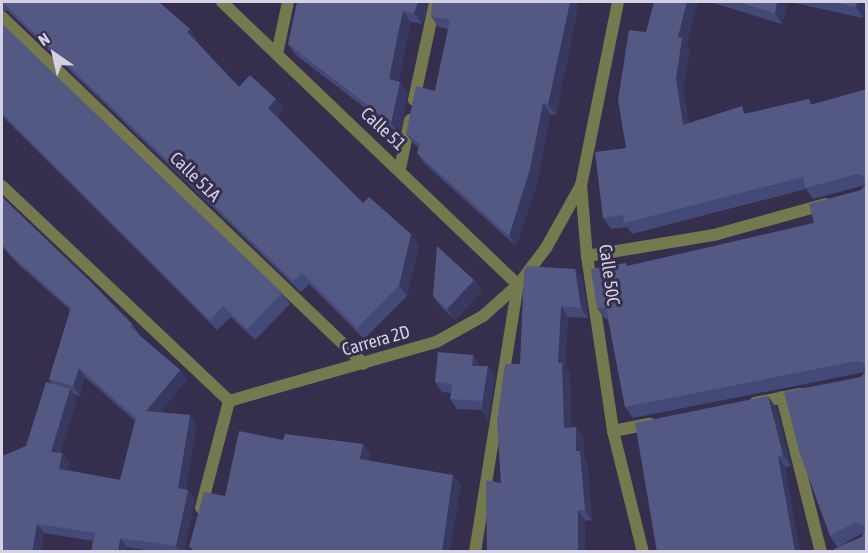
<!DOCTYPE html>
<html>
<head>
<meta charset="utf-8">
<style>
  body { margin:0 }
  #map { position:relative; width:868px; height:553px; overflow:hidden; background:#352e4d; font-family:"Asap Condensed",sans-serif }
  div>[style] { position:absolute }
  .minor>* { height:12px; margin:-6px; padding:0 6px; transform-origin:6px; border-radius:6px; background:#747a4e }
  .wall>* { inset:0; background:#434a77 }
  .shaded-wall>* { inset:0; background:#373961 }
  .building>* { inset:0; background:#535983 }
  span { translate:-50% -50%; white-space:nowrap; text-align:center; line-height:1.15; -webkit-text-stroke:6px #352e4d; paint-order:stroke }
  .street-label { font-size:18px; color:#d5d1e5 }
  .frame { position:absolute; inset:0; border:3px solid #d5d1e5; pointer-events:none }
  .north { position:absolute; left:24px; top:24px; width:60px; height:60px; -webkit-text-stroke:4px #352e4d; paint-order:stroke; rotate:326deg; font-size:16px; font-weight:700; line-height:24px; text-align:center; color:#d5d1e5 }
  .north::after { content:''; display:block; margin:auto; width:21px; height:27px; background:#d5d1e5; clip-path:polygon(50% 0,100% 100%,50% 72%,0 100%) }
</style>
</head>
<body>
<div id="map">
  <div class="minor">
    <i style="left:222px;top:2px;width:410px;rotate:43.7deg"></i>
    <i style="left:518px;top:285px;width:47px;rotate:138.5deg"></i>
    <i style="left:483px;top:316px;width:54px;rotate:151deg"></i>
    <i style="left:436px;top:342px;width:215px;rotate:164.1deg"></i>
    <i style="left:618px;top:2px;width:187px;rotate:101.4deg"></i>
    <i style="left:581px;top:185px;width:71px;rotate:85.2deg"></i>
    <i style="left:587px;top:256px;width:177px;rotate:81.5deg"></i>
    <i style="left:613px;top:431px;width:125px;rotate:76.1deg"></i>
    <i style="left:2px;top:17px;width:501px;rotate:43.79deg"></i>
    <i style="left:277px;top:54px;width:53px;rotate:-78.1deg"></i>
    <i style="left:414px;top:100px;width:100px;rotate:-77.9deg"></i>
    <i style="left:400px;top:169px;width:50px;rotate:-78.5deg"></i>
    <i style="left:2px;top:186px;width:313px;rotate:43.4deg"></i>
    <i style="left:587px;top:256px;width:129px;rotate:-9.4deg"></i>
    <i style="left:714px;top:235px;width:116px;rotate:-15.5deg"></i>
    <i style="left:782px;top:397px;width:160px;rotate:75.9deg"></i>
    <i style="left:755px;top:403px;width:46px;rotate:-11.3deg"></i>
    <i style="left:613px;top:431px;width:38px;rotate:-11deg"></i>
    <i style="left:201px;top:508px;width:111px;rotate:-75.3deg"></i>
    <i style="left:475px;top:552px;width:270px;rotate:-80.9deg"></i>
    <i style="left:518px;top:285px;width:46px;rotate:-52.9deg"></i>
    <i style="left:546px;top:248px;width:72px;rotate:-60.9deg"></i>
  </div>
  <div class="wall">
    <i style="clip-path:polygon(2px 2px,190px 29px,197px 40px,196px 41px,239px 87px,276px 99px,284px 109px,277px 117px,363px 203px,411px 234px,419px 245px,407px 296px,364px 339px,309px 284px,301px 292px,8px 11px,2px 11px)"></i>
    <i style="clip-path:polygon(429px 2px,422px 24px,411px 22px,405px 48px,398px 82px,400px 82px,408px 93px,399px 134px,296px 55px,288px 44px)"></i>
    <i style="clip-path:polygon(579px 2px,556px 115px,550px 114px,538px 180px,516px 246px,425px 164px,417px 153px,419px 148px,414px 144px,406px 134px,435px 91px,448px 29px,438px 27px,431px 16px)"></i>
    <i style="clip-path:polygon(710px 2px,788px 2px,782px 24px)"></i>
    <i style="clip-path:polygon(790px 2px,867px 2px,867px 3px,863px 18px)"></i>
    <i style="clip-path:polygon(2px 24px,282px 293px,290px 304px,255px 340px,231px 317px,217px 330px,2px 116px)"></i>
    <i style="clip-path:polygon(evenodd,646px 32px,687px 45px,690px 49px,683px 90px,689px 123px,746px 113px,813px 104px,867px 89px,867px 552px,837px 547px,830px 536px,861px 377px,865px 372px,633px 418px,625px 407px,608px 319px,605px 319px,597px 308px,628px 266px,814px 223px,861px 190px,865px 185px,813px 199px,806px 189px,632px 234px,627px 227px,611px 229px,603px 218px,626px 148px,646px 32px,863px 533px,864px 534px,862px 537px,839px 546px,863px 533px)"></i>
    <i style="clip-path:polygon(evenodd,2px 197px,132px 324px,139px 334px,138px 335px,180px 370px,187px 380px,160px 412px,190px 415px,196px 425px,186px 489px,188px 490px,195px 499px,184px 552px,156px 552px,127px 547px,126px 552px,91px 552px,93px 541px,44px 533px,41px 552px,2px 552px,26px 446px,52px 384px,49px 379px,70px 310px,19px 265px,2px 247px,2px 197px,85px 377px,135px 421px,120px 480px,67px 470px,69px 463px,62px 453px,60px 453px,77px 399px,73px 394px,80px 396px,85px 377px)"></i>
    <i style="clip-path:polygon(575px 269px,582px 279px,588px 318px,568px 317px,565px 368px,570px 374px,571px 427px,576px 427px,583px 437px,584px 456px,587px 461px,592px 520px,585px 521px,585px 552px,487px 552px,501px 483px,520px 364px)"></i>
    <i style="clip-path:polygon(474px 280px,482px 291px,455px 320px,441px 307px,433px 296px)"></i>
    <i style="clip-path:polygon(473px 355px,479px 366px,495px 375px,488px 420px,481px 410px,457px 409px,450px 399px,451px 393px,442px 392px,435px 382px)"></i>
    <i style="clip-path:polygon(776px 407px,791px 466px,785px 467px,800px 552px,657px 552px)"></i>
  </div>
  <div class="shaded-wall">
    <i style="clip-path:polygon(418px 2px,429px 2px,422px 24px,414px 13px)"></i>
    <i style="clip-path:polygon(570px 2px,579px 2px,556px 115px,548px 104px)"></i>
    <i style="clip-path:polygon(687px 2px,698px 2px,687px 45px,690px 49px,683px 90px,691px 136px,683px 125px,676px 79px,678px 37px)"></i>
    <i style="clip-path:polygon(777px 2px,788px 2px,782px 24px,775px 13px)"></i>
    <i style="clip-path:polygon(857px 2px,867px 2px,863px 18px,856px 7px)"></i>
    <i style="clip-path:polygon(403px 11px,411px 22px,397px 90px,389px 79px)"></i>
    <i style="clip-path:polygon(190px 29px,197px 40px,195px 43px,187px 32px)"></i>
    <i style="clip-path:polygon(400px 82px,408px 93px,399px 134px,391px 123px)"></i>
    <i style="clip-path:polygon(276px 99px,284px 109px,275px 119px,268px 108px)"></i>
    <i style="clip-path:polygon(543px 103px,550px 114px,538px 180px,516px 246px,509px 236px)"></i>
    <i style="clip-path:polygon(411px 234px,419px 245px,407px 296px,399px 285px)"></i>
    <i style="clip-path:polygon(575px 269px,582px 279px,588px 318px,581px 308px)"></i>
    <i style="clip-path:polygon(474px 280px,482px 291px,455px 320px,447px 309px)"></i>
    <i style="clip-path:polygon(561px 306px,568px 317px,565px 368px,570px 374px,571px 438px,564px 428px,558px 363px)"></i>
    <i style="clip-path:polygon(473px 355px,479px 365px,478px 375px,472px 366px)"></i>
    <i style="clip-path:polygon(488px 366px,495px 375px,488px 420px,481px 410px)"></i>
    <i style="clip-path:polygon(79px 368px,85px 377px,80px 396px,73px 386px)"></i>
    <i style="clip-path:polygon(180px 370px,187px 380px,153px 421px,146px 411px)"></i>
    <i style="clip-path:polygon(70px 389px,77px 399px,58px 461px,51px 452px)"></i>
    <i style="clip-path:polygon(768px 396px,776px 407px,791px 466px,783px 455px)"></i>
    <i style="clip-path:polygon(190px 415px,196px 425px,185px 497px,178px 488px)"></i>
    <i style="clip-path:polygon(576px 427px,583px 437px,584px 456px,587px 461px,592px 520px,585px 510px,576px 451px)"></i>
    <i style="clip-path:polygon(363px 444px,371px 454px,367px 469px,360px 459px)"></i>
    <i style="clip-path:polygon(62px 453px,69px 463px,66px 479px,59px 469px)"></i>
    <i style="clip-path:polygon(778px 456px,785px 467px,800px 552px,795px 552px)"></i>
    <i style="clip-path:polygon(453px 475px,461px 485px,450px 552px,442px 552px)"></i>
    <i style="clip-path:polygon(188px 490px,195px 499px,184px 552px,180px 552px,176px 546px)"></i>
    <i style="clip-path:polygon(578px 510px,585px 521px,585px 552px,578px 552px)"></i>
    <i style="clip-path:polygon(37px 524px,44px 533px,41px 552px,32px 552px)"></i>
    <i style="clip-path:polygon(120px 538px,127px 547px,126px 552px,118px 552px)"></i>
  </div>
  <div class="building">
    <i style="clip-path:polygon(2px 2px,159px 2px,190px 29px,187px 32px,239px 87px,250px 75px,276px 99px,268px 108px,363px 203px,369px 197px,411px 234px,399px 285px,357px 328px,302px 273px,293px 281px)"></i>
    <i style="clip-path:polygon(297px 2px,418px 2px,414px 13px,403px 11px,397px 37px,389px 79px,400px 82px,391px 123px,288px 44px)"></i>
    <i style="clip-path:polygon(432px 2px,570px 2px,548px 104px,543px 103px,530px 169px,509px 236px,417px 153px,420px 144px,406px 134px,416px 86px,435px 91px,450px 20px,431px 16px)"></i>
    <i style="clip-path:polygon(654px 2px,687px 2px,678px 37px,682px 38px,676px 79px,683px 125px,742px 106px,744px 114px,809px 99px,811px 105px,867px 89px,867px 552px,834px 552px,834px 549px,862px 537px,866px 527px,855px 522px,830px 536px,799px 451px,784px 392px,861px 377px,866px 371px,864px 363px,857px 361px,625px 407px,606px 308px,597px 308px,591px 269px,626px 263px,627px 266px,814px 223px,809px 204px,861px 190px,866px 184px,864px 176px,857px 174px,805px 188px,803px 177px,624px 223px,623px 215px,603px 218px,595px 152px,626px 148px,618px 100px,629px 30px,646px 32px)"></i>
    <i style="clip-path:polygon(737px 2px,777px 2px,775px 13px)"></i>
    <i style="clip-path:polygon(831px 2px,857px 2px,856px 7px)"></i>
    <i style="clip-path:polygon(2px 24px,282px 293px,247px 329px,223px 306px,210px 320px,2px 113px)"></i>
    <i style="clip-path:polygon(2px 197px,91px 282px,132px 324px,130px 327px,180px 370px,146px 411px,190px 415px,178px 488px,188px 490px,176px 546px,120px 538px,118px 552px,91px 552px,95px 533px,37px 524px,32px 552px,2px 552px,2px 456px,26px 446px,46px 382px,70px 389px,51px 452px,62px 453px,59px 469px,120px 480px,136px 418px,79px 368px,73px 386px,49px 379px,71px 308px,12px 256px,2px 244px)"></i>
    <i style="clip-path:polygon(437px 246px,474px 280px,447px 309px,433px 296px)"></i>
    <i style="clip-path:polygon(527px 266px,575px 269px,581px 308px,561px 306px,558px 363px,562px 363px,564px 428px,576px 427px,576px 451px,580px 451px,585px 510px,578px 510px,578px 552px,487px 552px,486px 480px,501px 483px,497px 422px,505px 364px,520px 364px,524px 271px)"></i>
    <i style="clip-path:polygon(438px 352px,473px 355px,472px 366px,488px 366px,481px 410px,481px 401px,450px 399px,453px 384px,435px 382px)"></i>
    <i style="clip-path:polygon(768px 396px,783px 455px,778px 456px,795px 552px,657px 552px,635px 423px)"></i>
    <i style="clip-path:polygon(239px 431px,283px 440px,285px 434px,363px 444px,360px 459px,453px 475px,442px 552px,191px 552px,192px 548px,189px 547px,204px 492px,225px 496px)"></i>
  </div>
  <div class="street-label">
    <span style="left:383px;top:129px;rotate:43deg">Calle 51</span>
    <span style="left:195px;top:177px;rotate:44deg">Calle 51A</span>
    <span style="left:609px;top:275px;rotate:82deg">Calle 50C</span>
    <span style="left:376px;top:341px;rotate:-16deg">Carrera 2D</span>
  </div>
  <div class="frame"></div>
  <div class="north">N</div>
</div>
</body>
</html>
